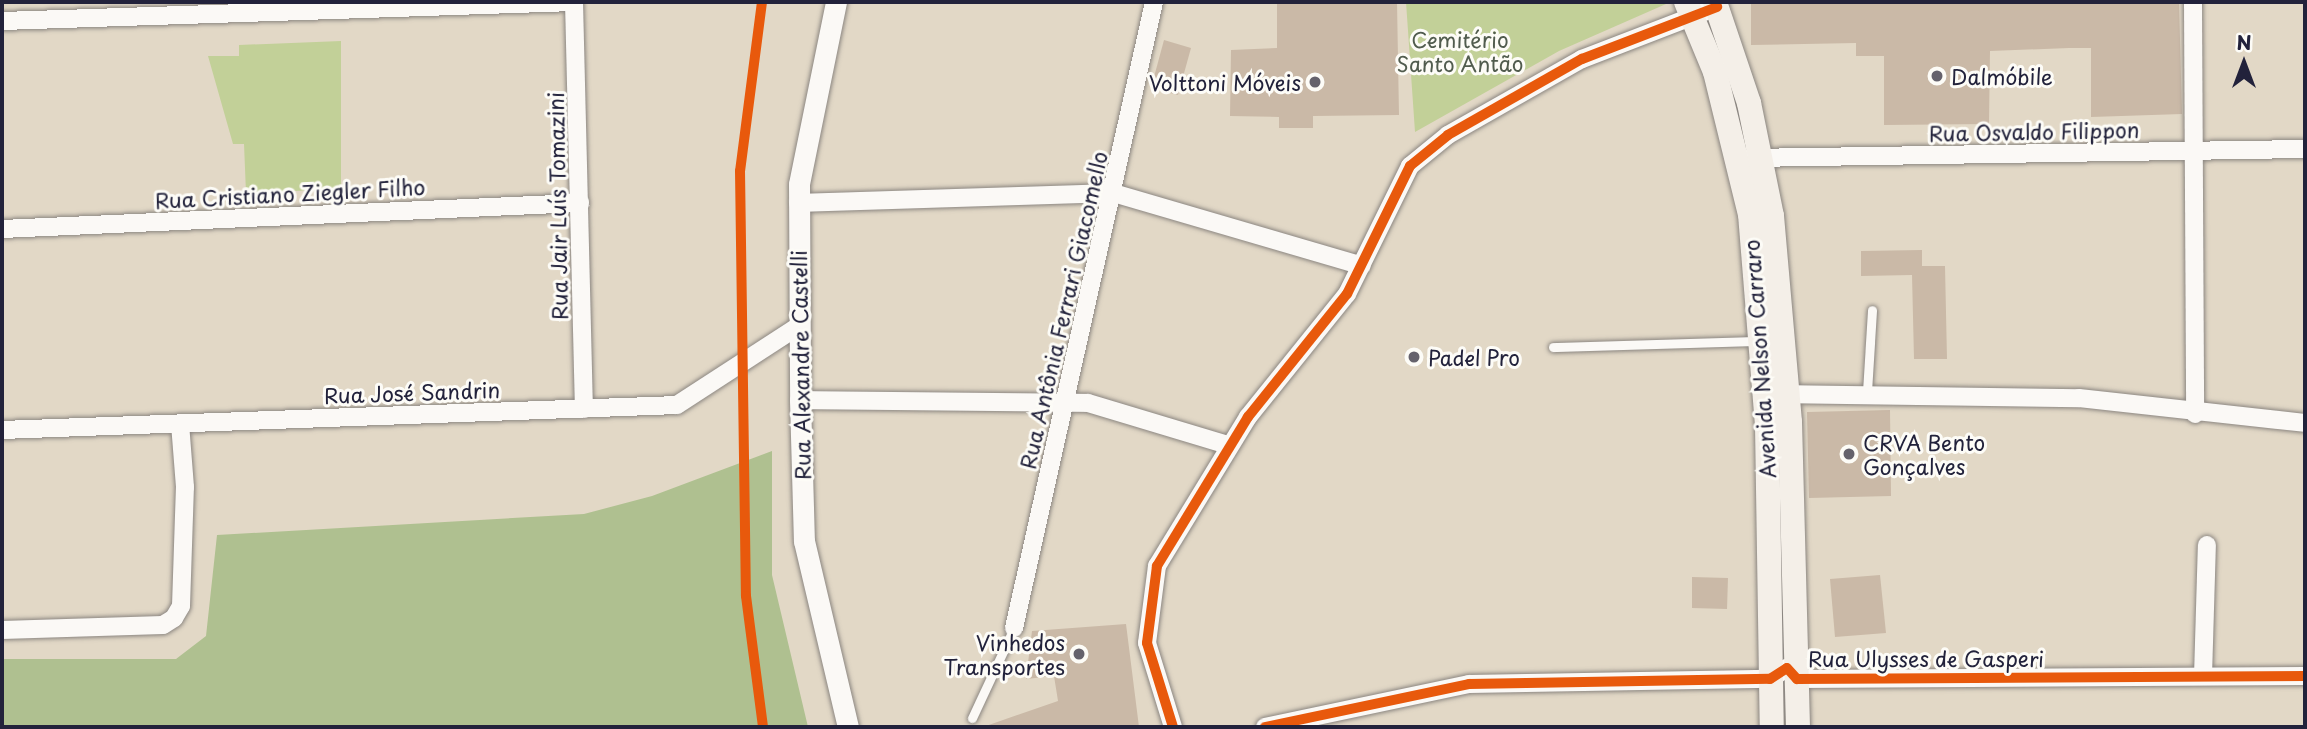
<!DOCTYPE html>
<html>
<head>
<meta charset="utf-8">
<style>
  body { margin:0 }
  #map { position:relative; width:2307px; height:729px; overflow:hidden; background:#e2d8c6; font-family:"Playpen Sans",sans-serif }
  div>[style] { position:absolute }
  .green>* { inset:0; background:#c2d098 }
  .forest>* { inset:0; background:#afc090 }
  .building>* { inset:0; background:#cab9a7 }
  .roads { filter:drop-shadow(0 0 2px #8b8681) drop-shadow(0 0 2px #8b8681) }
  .service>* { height:9px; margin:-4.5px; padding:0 4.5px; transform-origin:4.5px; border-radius:4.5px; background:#fbf9f6 }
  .minor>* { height:18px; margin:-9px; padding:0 9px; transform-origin:9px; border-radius:9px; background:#fbf9f6 }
  .tertiary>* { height:21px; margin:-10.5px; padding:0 10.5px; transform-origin:10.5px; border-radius:10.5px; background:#fbf9f6 }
  .secondary>* { height:24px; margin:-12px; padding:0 12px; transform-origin:12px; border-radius:12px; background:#f4efe8 }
  .rail>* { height:5px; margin-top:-2.5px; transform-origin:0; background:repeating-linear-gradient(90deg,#b2b1b2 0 10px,transparent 0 15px) }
  .cycleway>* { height:10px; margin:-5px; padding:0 5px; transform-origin:5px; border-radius:5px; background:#e8590c }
  .dots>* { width:19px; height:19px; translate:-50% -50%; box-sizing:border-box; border:4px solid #fdfcf7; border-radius:50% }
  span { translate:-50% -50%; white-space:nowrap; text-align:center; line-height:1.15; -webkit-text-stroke:6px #fdfcf7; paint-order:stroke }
  .park-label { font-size:21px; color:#515c4e }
  .poi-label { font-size:21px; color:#22223b }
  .left { translate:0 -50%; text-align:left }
  .right { translate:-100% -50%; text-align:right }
  .street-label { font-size:21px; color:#22223b }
  .frame { position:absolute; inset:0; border:4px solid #22223b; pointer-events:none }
  .north { position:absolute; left:2209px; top:28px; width:70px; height:70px; -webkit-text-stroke:5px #fdfcf7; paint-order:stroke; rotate:0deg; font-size:19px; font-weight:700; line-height:28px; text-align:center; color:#22223b }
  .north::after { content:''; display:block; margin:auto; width:24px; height:32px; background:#22223b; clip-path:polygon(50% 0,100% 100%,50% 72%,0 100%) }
</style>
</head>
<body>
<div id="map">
  <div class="green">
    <i style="clip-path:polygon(1406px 2px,1665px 2px,1666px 4px,1559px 51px,1415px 132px)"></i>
    <i style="clip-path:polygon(341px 41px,341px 189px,246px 193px,244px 144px,233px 144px,208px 56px,239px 56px,239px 45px)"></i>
  </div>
  <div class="forest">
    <i style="clip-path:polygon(772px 451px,772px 575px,808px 727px,2px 727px,2px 659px,176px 659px,206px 636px,217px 535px,584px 514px,652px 496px)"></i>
  </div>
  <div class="building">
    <i style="clip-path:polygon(1277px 2px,1397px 2px,1399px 115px,1313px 116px,1313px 128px,1279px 128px,1279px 117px,1230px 116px,1231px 50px,1277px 48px)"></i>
    <i style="clip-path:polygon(1751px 2px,2179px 2px,2182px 114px,2091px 117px,2091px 48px,2069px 48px,1990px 51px,1989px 124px,1884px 125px,1884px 56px,1856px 56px,1856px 43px,1751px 45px)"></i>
    <i style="clip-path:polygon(1164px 40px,1191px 48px,1178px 95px,1151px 88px)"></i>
    <i style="clip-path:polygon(1922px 250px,1922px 266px,1945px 266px,1947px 359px,1914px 359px,1912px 275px,1861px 276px,1861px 251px)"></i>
    <i style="clip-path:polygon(1890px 410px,1891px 496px,1809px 498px,1807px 412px)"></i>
    <i style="clip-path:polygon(1880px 575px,1886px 633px,1835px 637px,1830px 579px)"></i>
    <i style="clip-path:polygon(1692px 577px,1728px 578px,1727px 609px,1692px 608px)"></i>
    <i style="clip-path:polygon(1126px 624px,1139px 727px,983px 727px,1058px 701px,1054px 676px,1026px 679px,1032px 631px)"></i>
  </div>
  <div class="roads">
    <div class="service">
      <i style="left:1553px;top:347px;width:206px;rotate:-1.7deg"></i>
      <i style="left:1867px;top:392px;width:82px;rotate:-86.5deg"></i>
      <i style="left:972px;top:718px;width:99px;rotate:-65deg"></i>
    </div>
    <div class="minor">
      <i style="left:574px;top:2px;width:407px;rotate:88.6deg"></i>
      <i style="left:2193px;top:2px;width:412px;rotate:89.7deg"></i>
      <i style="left:2px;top:21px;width:572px;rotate:-1.9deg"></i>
      <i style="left:1749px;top:158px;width:556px;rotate:-0.93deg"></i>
      <i style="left:798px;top:203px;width:315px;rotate:-1.8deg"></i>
      <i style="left:1113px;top:193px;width:259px;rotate:16.3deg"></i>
      <i style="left:2px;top:229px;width:579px;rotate:-2.58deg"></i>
      <i style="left:1775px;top:394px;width:304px;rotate:0.8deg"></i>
      <i style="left:2079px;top:398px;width:227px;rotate:6.3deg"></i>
      <i style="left:800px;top:400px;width:288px;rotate:0.6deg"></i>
      <i style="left:1088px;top:403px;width:146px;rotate:16.7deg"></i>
      <i style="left:2px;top:430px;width:675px;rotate:-2.12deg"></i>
      <i style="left:677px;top:405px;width:147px;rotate:-33deg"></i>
      <i style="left:1014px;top:628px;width:641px;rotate:-77.39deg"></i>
      <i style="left:2px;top:630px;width:161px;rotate:-1.8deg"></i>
      <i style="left:163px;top:625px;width:13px;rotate:-32deg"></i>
      <i style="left:174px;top:618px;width:14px;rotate:-60deg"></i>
      <i style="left:181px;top:606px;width:119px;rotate:-88.1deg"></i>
      <i style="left:185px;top:487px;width:64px;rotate:-94.5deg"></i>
      <i style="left:2203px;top:676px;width:131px;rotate:-88.3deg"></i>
      <i style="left:1173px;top:727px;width:88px;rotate:-107.2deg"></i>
      <i style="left:1147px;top:643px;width:78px;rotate:-82.6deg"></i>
      <i style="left:1157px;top:566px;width:175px;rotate:-58.6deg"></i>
      <i style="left:1248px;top:417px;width:158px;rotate:-51.2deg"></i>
      <i style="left:1347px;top:294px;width:143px;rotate:-63.8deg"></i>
      <i style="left:1410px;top:166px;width:49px;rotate:-39.2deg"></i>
      <i style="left:1448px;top:135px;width:154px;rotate:-29.6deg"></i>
      <i style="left:1582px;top:59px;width:145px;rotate:-21.1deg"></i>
      <i style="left:1265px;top:727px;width:208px;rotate:-11.9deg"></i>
      <i style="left:1469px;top:684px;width:301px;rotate:-1deg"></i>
      <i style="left:1770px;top:679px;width:20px;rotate:-33deg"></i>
      <i style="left:1787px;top:668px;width:15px;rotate:48deg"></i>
      <i style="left:1797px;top:679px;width:508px;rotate:-0.34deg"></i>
    </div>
    <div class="tertiary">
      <i style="left:836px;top:2px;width:186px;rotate:101.5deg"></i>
      <i style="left:799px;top:184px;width:216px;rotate:89.7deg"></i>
      <i style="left:800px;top:400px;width:141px;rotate:88.4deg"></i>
      <i style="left:804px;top:541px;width:191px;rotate:76.7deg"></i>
    </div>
    <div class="secondary">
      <i style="left:1686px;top:2px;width:76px;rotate:67.5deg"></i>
      <i style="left:1715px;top:72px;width:146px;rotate:76.2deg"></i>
      <i style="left:1750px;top:214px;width:212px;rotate:85.4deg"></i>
      <i style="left:1767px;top:425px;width:302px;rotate:89.1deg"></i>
      <i style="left:1715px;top:2px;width:107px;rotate:71.4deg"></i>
      <i style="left:1749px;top:103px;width:115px;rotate:78.5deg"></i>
      <i style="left:1772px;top:216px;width:207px;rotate:85deg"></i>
      <i style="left:1790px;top:422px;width:305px;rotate:88.5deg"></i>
    </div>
  </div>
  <div class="rail">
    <i style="left:762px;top:2px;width:170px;rotate:97.4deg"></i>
    <i style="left:740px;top:171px;width:425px;rotate:89.2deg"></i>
    <i style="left:746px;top:596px;width:132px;rotate:82.6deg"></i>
  </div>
  <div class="cycleway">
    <i style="left:762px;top:2px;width:170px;rotate:97.4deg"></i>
    <i style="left:740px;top:171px;width:425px;rotate:89.2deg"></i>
    <i style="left:746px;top:596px;width:132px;rotate:82.6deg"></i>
    <i style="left:1173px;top:727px;width:88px;rotate:-107.2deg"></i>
    <i style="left:1147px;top:643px;width:78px;rotate:-82.6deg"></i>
    <i style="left:1157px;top:566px;width:175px;rotate:-58.6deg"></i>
    <i style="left:1248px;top:417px;width:158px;rotate:-51.2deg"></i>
    <i style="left:1347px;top:294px;width:143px;rotate:-63.8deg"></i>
    <i style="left:1410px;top:166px;width:49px;rotate:-39.2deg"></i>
    <i style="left:1448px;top:135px;width:154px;rotate:-29.6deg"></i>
    <i style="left:1582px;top:59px;width:145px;rotate:-21.1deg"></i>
    <i style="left:1265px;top:727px;width:208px;rotate:-11.9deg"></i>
    <i style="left:1469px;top:684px;width:301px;rotate:-1deg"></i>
    <i style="left:1770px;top:679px;width:20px;rotate:-33deg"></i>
    <i style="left:1787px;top:668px;width:15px;rotate:48deg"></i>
    <i style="left:1797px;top:679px;width:508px;rotate:-0.34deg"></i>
  </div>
  <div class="dots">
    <i style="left:1937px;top:76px;background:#65626c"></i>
    <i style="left:1315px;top:82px;background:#65626c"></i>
    <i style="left:1414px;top:357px;background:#65626c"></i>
    <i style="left:1849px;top:454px;background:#65626c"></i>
    <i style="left:1079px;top:654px;background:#65626c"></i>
  </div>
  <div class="park-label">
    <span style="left:1460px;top:51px">Cemitério<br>Santo Antão</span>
  </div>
  <div class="poi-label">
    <span class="left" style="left:1951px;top:76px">Dalmóbile</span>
    <span class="right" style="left:1301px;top:82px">Volttoni Móveis</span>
    <span class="left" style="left:1428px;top:357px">Padel Pro</span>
    <span class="left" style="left:1863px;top:454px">CRVA Bento<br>Gonçalves</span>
    <span class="right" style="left:1065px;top:654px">Vinhedos<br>Transportes</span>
  </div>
  <div class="street-label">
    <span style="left:2034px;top:131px;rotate:-1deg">Rua Osvaldo Filippon</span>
    <span style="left:290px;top:193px;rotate:-3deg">Rua Cristiano Ziegler Filho</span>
    <span style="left:557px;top:206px;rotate:-91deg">Rua Jair Luís Tomazini</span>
    <span style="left:1063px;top:310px;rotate:-77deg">Rua Antônia Ferrari Giacomello</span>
    <span style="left:1759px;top:359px;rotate:-94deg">Avenida Nelson Carraro</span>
    <span style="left:800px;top:365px;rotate:-91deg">Rua Alexandre Castelli</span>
    <span style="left:412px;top:392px;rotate:-2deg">Rua José Sandrin</span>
    <span style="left:1926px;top:658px">Rua Ulysses de Gasperi</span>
  </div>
  <div class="frame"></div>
  <div class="north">N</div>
</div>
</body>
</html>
